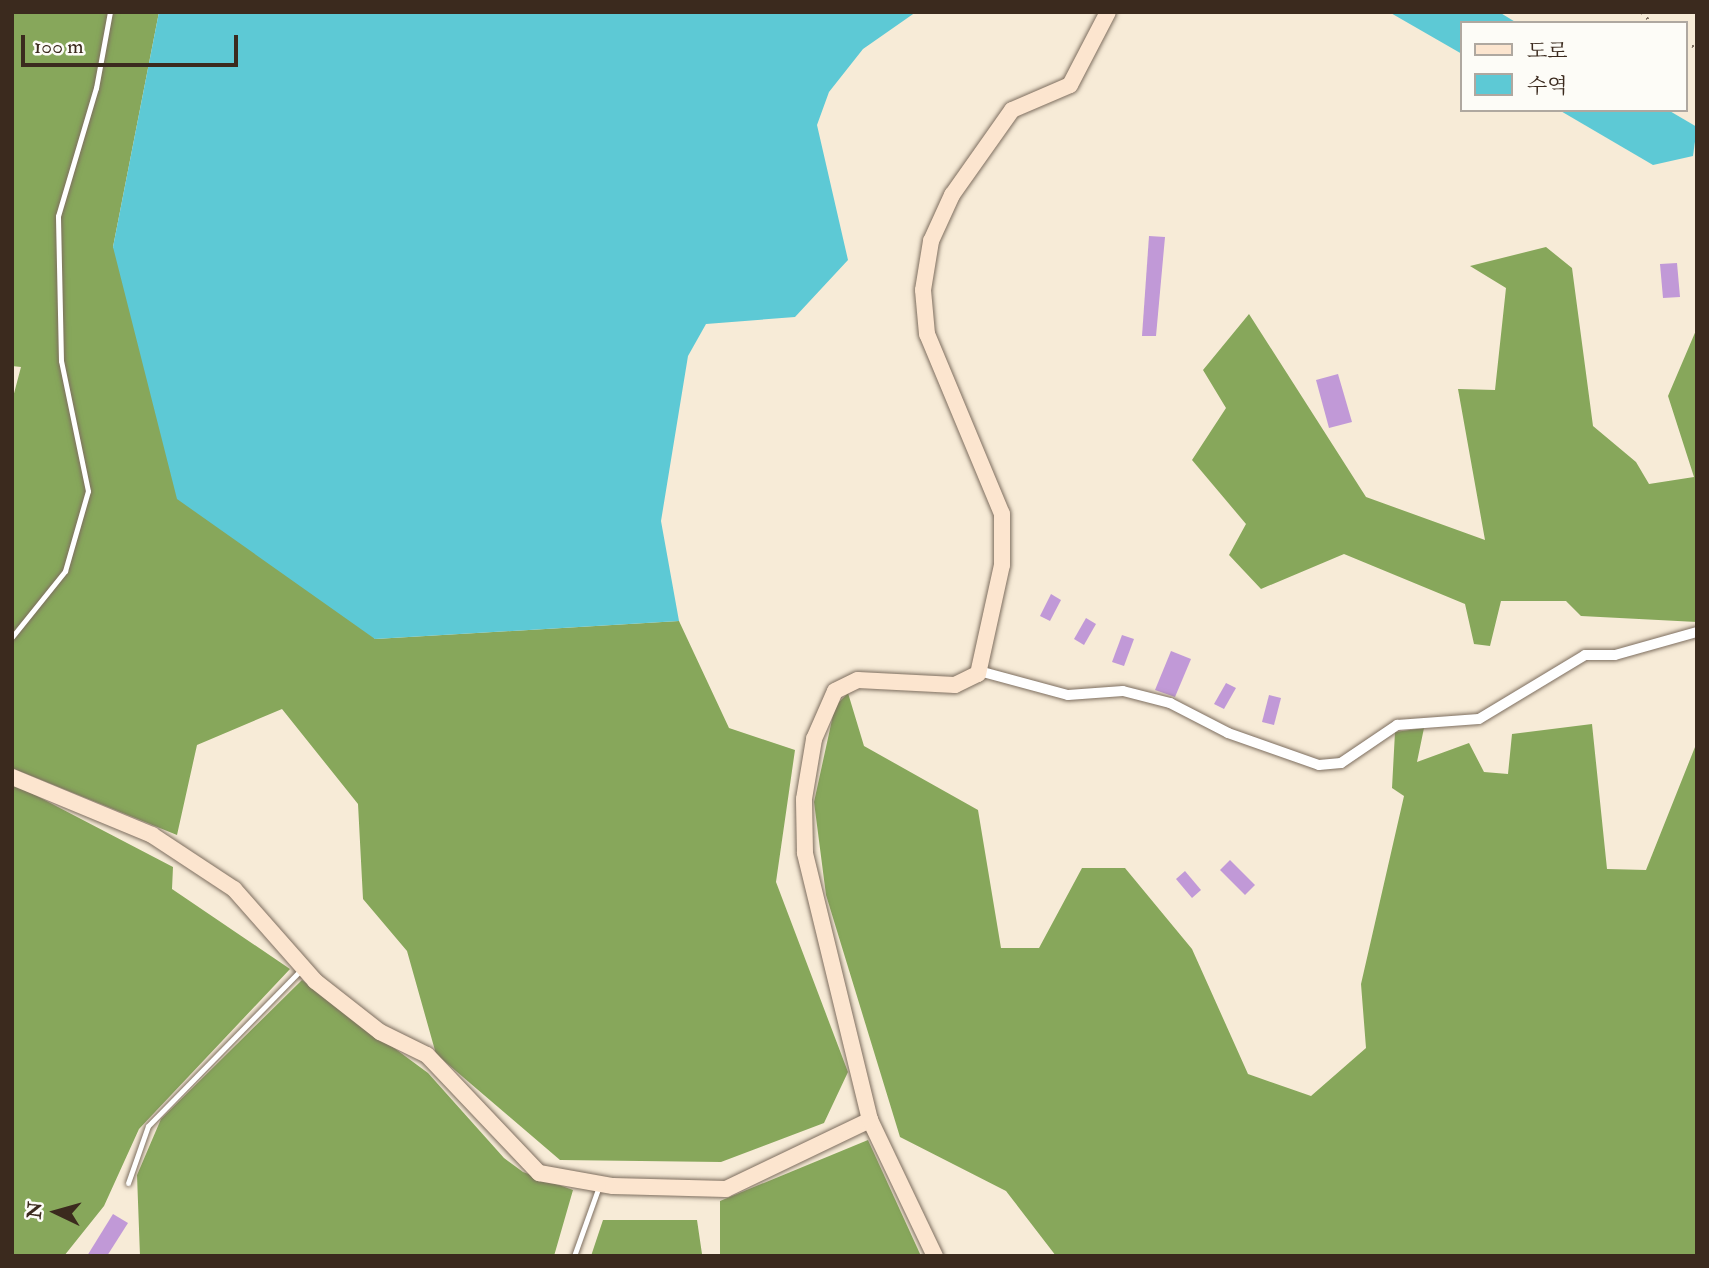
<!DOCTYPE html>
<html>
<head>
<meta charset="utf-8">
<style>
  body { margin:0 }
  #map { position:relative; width:1709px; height:1268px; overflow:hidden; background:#f7ebd7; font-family:"IM FELL Double Pica","Noto Serif KR",serif }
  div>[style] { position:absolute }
  .forest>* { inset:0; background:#87a75b }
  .water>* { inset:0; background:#5dc9d5 }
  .building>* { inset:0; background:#c199d7 }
  .path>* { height:2.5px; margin-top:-1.25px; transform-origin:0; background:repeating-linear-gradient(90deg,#7d6e5f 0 2px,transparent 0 7px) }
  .roads { filter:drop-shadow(0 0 2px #7d6e5f) drop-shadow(0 0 2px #7d6e5f) }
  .lane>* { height:5px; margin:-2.5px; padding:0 2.5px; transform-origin:2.5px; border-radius:2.5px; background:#fff }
  .street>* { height:10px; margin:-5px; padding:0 5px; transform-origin:5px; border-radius:5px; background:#fff }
  .secondary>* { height:16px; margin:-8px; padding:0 8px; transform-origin:8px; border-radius:8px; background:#fce5cf }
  span { translate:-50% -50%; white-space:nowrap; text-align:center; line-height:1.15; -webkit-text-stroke:7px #fdfcf7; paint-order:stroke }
  .frame { position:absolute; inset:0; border:14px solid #3b2a1e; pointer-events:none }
  .legend { position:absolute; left:1460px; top:21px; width:228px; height:91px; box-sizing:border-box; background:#fdfcf7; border:2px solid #afa8a0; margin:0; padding:9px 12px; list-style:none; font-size:21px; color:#3b2a1e }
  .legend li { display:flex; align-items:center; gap:14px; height:35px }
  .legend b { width:35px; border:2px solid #afa8a0 }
  .north { position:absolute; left:21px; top:1177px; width:70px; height:70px; -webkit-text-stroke:5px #fdfcf7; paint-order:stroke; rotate:275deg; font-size:19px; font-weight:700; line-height:28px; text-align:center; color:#3b2a1e }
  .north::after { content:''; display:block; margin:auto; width:24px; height:32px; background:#3b2a1e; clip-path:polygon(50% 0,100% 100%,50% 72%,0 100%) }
  .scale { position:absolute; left:21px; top:35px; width:217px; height:32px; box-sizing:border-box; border:4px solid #3b2a1e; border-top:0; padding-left:9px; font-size:21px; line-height:24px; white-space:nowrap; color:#3b2a1e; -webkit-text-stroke:5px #fdfcf7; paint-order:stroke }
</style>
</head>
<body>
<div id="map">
  <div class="forest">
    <i style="clip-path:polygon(12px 12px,159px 12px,113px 247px,375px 639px,679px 621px,729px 728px,795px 750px,776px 882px,848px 1072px,824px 1123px,721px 1162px,560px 1160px,436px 1054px,407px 951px,363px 899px,358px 804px,282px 709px,197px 745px,177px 835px,12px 768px,12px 401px,21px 367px,12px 366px)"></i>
    <i style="clip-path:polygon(1546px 247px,1572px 268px,1593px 426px,1636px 462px,1649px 484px,1694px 477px,1668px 396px,1697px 328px,1697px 622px,1581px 616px,1566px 601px,1501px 601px,1490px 646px,1474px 644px,1465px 604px,1344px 554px,1261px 589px,1229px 555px,1246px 524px,1192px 460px,1226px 408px,1203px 370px,1249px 314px,1366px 497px,1485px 540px,1458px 389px,1495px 390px,1506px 288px,1470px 266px)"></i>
    <i style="clip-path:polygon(848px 693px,864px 746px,978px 810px,1001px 948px,1039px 948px,1082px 868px,1125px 868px,1192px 949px,1248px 1074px,1311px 1096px,1366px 1048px,1361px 984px,1404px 796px,1392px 788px,1395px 732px,1424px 728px,1417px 762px,1469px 743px,1484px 772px,1508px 774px,1512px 734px,1592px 724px,1607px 869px,1646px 870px,1697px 742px,1697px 1256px,1056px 1256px,1006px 1191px,900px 1137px,826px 895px,814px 802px,835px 706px)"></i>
    <i style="clip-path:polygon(12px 783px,173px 867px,172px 889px,290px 969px,139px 1129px,104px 1206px,64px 1256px,12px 1256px)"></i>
    <i style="clip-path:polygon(302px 980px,428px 1073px,504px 1158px,523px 1172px,573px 1190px,554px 1256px,140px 1256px,137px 1175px,161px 1119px)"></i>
    <i style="clip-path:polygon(868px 1140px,921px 1256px,720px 1256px,720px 1201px)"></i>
    <i style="clip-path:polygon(603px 1220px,697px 1220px,702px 1254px,711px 1256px,591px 1256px)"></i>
  </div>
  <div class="water">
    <i style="clip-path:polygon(159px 12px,916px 12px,863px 49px,829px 92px,817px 125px,848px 260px,795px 317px,706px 324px,688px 356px,661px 521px,679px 621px,375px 639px,177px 499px,113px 247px)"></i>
    <i style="clip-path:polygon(1389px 12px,1499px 12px,1517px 23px,1462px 23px,1462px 54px)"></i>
    <i style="clip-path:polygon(1559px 110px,1668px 110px,1697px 127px,1693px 156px,1653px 165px)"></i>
  </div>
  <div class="building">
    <i style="clip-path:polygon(1149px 236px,1165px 237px,1156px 336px,1142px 336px)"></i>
    <i style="clip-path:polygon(1677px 263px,1680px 297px,1663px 298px,1660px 264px)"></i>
    <i style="clip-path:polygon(1338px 374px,1352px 422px,1329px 428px,1316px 380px)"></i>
    <i style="clip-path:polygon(1051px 594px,1061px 600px,1050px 621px,1040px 616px)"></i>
    <i style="clip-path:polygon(1086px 618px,1096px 624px,1084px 645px,1074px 639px)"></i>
    <i style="clip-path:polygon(1122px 635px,1134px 639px,1124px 666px,1112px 662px)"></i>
    <i style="clip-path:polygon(1171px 651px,1191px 659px,1175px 697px,1155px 690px)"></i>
    <i style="clip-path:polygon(1226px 683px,1236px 688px,1224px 709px,1214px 704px)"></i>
    <i style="clip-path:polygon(1269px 695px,1281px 698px,1274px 725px,1262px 722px)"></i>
    <i style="clip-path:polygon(1230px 860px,1255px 885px,1245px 895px,1220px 870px)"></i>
    <i style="clip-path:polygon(1185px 871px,1201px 890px,1192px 898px,1176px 879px)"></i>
    <i style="clip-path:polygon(113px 1214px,128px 1223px,107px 1256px,87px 1256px)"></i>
  </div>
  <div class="path">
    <i style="left:1642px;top:12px;width:15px;rotate:48deg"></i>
    <i style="left:1686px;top:42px;width:13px;rotate:29deg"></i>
  </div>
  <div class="roads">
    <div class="lane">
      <i style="left:12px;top:637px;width:85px;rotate:-51.2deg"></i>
      <i style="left:65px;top:571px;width:83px;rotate:-74deg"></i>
      <i style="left:88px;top:491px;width:133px;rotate:-101.7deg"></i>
      <i style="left:61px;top:361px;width:145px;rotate:-91.2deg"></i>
      <i style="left:58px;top:216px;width:134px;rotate:-73.5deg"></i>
      <i style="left:96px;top:88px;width:77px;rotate:-79.6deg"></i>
      <i style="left:128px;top:1183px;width:60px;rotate:-70.7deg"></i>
      <i style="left:148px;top:1126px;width:219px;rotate:-45.6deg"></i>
      <i style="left:574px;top:1256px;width:74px;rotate:-70.3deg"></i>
    </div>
    <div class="street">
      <i style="left:979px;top:671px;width:92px;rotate:15.1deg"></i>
      <i style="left:1068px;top:695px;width:55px;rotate:-4.2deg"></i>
      <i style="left:1123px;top:691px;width:49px;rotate:14.3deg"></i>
      <i style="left:1170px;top:703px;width:65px;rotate:27.3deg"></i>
      <i style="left:1228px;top:733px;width:96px;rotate:19.4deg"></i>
      <i style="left:1319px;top:765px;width:22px;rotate:-5deg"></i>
      <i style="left:1341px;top:763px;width:68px;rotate:-34.2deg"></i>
      <i style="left:1397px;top:725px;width:82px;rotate:-4.2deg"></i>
      <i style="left:1479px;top:719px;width:124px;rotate:-31.1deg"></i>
      <i style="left:1585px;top:655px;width:30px"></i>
      <i style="left:1615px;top:655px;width:85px;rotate:-15.7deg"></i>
    </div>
    <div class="secondary">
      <i style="left:12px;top:777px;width:152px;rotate:22.5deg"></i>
      <i style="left:152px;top:835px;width:98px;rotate:33.4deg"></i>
      <i style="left:234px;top:889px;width:123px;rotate:48.6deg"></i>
      <i style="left:315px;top:981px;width:83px;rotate:38.1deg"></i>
      <i style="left:380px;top:1032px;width:52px;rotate:26.1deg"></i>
      <i style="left:427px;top:1055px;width:163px;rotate:46.5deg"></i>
      <i style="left:539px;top:1173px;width:75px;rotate:10deg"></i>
      <i style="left:613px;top:1186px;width:113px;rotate:1.5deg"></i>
      <i style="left:726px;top:1189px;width:160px;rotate:-25.6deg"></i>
      <i style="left:870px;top:1120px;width:151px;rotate:64.5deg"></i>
      <i style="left:870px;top:1120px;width:275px;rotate:-103.7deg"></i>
      <i style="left:805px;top:853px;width:54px;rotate:-91.1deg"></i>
      <i style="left:804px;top:799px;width:61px;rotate:-80.5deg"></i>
      <i style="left:814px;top:739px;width:52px;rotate:-66.4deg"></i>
      <i style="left:835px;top:691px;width:25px;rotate:-26deg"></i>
      <i style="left:858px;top:680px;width:97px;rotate:3deg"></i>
      <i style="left:955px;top:685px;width:25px;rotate:-26deg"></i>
      <i style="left:978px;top:674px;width:112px;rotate:-77.6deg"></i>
      <i style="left:1002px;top:565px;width:51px;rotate:-90deg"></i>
      <i style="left:1002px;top:514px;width:195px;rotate:-112.6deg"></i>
      <i style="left:927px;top:334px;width:44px;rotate:-95.2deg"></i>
      <i style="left:923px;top:290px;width:50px;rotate:-80.7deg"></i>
      <i style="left:931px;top:241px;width:51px;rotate:-65.5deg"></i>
      <i style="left:952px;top:195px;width:104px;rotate:-54.8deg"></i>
      <i style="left:1012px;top:110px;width:63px;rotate:-23.3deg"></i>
      <i style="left:1070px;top:85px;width:82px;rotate:-62.5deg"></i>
    </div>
  </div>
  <div class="frame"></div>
  <ul class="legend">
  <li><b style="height:9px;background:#fce5cf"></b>도로</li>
  <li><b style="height:19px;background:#5dc9d5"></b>수역</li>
  </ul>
  <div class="north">N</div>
  <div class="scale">100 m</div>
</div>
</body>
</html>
